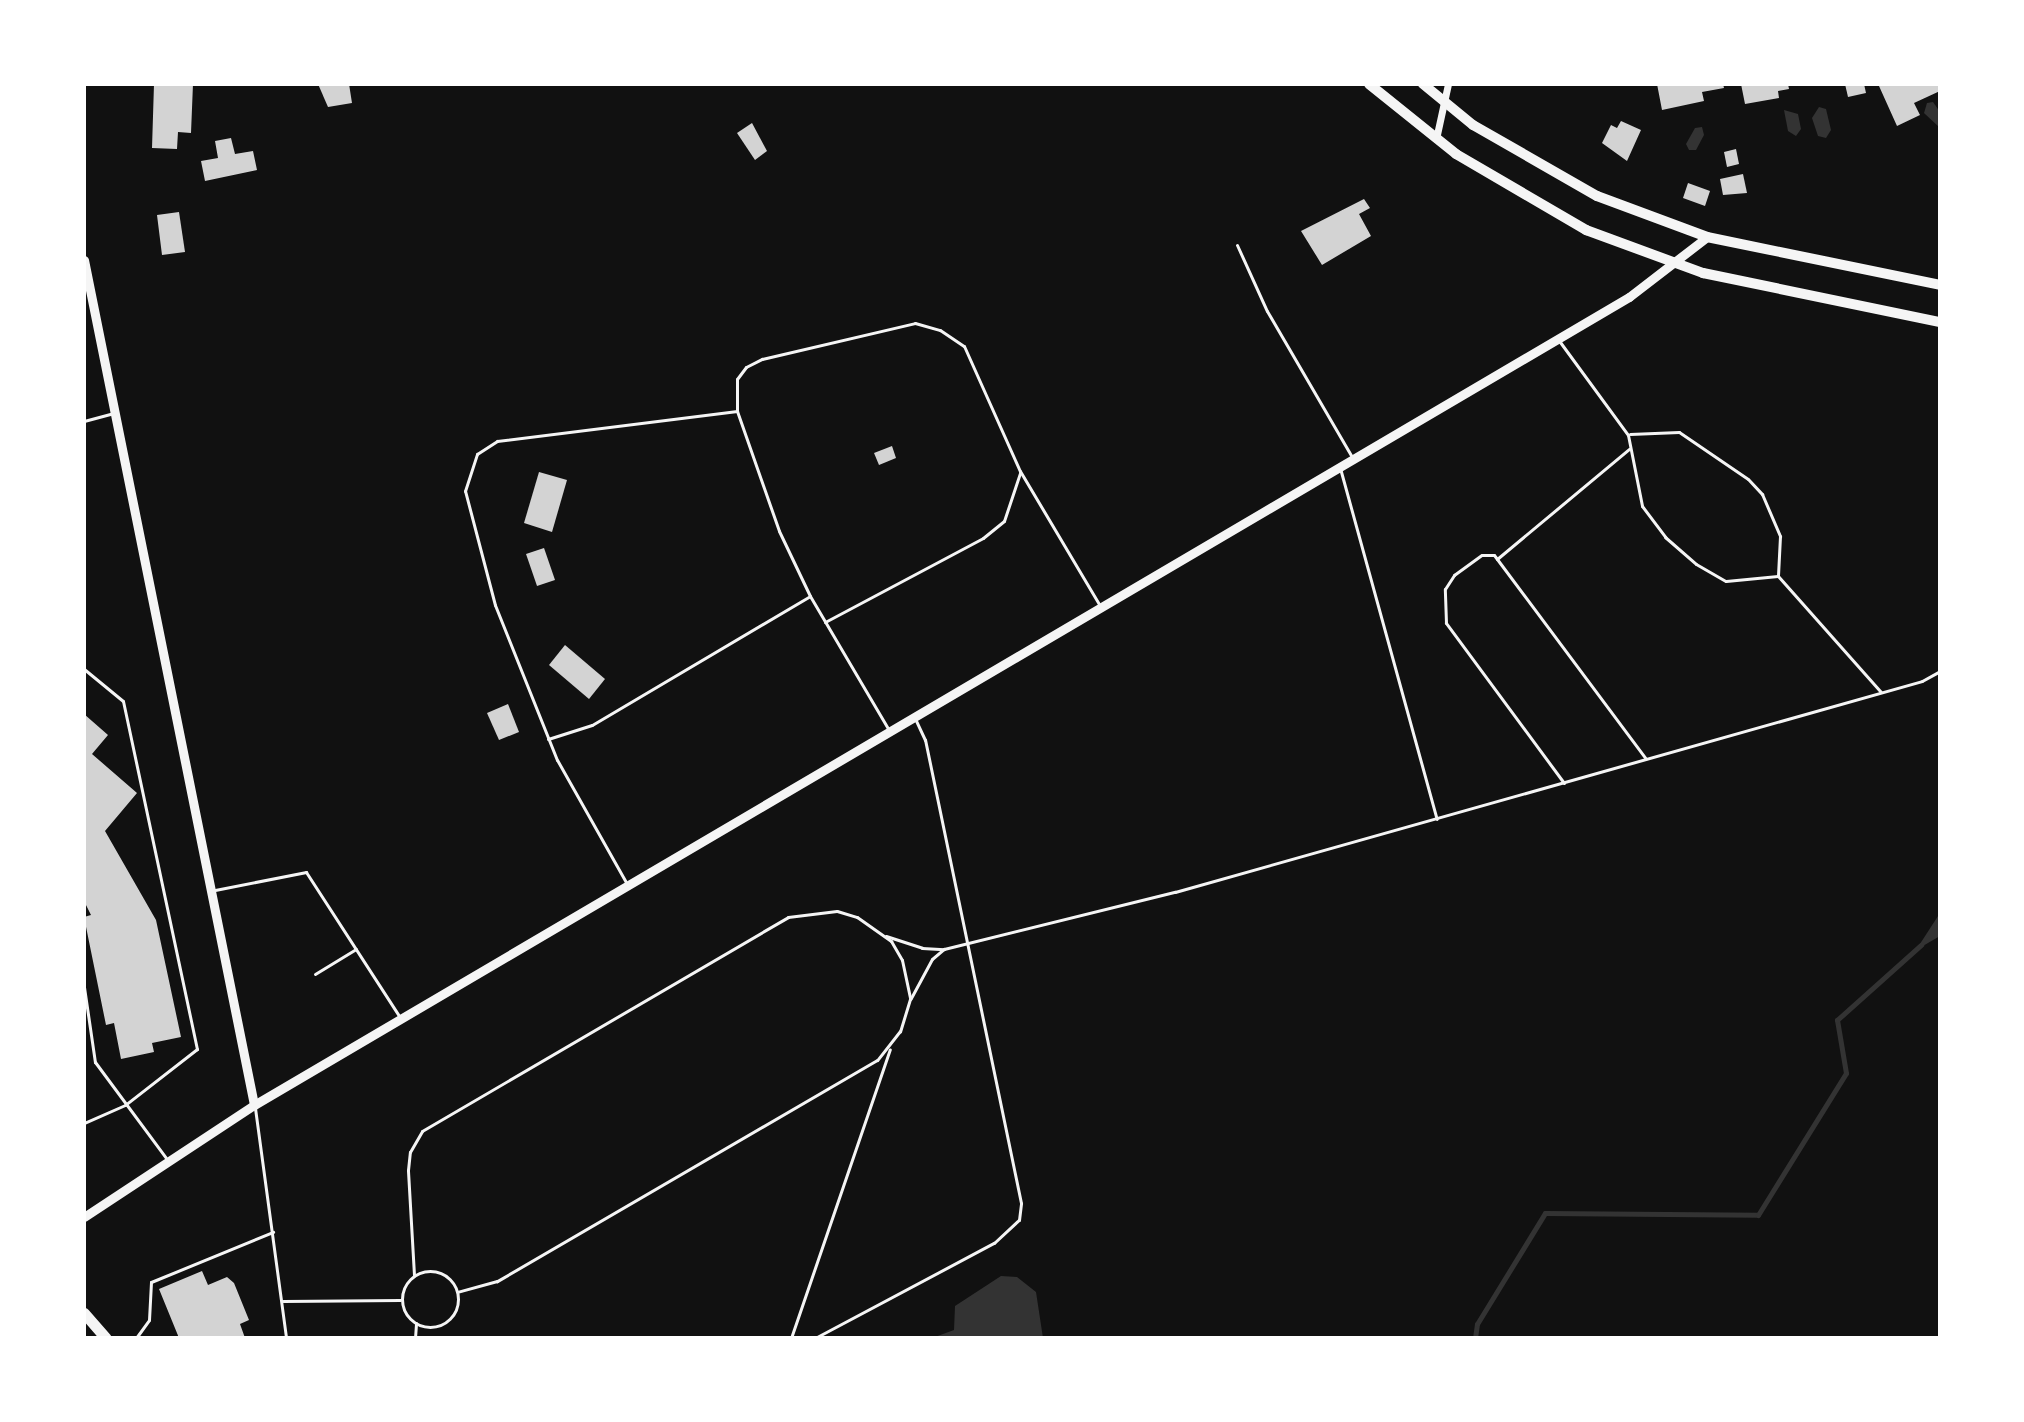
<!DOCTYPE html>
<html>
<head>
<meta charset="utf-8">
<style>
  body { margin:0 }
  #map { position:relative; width:2024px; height:1422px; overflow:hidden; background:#111; font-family:"Public Sans",sans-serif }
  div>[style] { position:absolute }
  .water>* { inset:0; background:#333 }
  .stream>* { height:5px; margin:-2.5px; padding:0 2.5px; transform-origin:2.5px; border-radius:2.5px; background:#333 }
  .building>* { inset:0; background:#d3d3d3 }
  .service>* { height:3px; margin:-1.5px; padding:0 1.5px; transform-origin:1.5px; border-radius:1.5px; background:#f5f5f5 }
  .service>.ring { margin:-1.5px; padding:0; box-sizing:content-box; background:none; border:3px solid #f5f5f5; border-radius:50% }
  .minor>* { height:7px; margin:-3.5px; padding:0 3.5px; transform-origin:3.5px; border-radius:3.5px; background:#f5f5f5 }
  .tertiary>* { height:9px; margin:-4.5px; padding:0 4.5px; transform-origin:4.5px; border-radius:4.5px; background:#f5f5f5 }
  .secondary>* { height:10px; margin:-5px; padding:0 5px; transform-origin:5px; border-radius:5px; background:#f5f5f5 }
  .primary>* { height:11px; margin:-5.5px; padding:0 5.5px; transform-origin:5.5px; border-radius:5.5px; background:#f5f5f5 }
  span { translate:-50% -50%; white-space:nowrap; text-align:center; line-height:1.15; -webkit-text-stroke:7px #fff; paint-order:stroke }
  .frame { position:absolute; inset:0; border:86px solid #fff; pointer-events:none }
</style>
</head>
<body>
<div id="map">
  <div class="water">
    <i style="clip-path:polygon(1927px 103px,1933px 102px,1940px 112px,1940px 128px,1924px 113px)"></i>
    <i style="clip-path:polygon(1819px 107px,1826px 109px,1831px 130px,1826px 138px,1818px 136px,1812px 118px)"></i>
    <i style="clip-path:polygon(1784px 110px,1798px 114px,1801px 129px,1796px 136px,1788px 131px)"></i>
    <i style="clip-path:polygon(1702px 127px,1704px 135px,1696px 150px,1689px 150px,1686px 144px,1695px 128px)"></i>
    <i style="clip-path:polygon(1940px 913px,1940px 936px,1916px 950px)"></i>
    <i style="clip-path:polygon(1001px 1276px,1017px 1277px,1036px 1292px,1043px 1338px,932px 1338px,954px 1330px,955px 1306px)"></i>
  </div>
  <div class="stream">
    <i style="left:1475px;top:1338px;width:14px;rotate:-82deg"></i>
    <i style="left:1477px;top:1324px;width:130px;rotate:-58.5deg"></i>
    <i style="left:1545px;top:1213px;width:213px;rotate:0.5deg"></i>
    <i style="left:1758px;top:1215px;width:167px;rotate:-58.2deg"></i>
    <i style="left:1846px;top:1073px;width:54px;rotate:-99.6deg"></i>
    <i style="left:1837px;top:1020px;width:113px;rotate:-41.8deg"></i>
  </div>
  <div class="building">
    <i style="clip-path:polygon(154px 84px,193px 84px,191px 133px,178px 132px,177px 149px,152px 148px)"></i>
    <i style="clip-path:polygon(318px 84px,349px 84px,352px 103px,328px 107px)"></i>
    <i style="clip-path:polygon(1657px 84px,1723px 84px,1724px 88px,1702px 92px,1704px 101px,1662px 110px)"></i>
    <i style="clip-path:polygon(1741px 84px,1788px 84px,1789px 89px,1778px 91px,1779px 98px,1745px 104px)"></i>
    <i style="clip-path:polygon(1845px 84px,1864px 84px,1866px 93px,1848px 97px)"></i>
    <i style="clip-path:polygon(1937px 84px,1940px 91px,1914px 103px,1920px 115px,1897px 126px,1879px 86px)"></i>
    <i style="clip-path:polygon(1621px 121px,1641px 130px,1627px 161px,1602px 143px,1611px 125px,1617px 128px)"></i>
    <i style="clip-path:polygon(752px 123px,767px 151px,755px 160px,737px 133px)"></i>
    <i style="clip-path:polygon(231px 138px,235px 154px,253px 151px,257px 170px,205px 181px,201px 161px,218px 158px,215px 141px)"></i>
    <i style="clip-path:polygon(1736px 149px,1739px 164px,1727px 167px,1724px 152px)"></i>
    <i style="clip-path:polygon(1743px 174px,1747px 193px,1723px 195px,1720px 179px)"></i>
    <i style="clip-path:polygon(1688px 183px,1710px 191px,1705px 206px,1683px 198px)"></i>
    <i style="clip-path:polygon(1364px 199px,1370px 208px,1359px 214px,1371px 236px,1322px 265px,1301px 231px)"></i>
    <i style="clip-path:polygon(179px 212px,185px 252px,162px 255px,157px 215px)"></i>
    <i style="clip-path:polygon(892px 446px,896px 458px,879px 465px,874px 453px)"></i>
    <i style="clip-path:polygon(539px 472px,567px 480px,552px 532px,524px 523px)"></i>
    <i style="clip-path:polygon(544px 548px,555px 580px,537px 586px,526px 554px)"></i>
    <i style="clip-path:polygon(565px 645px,605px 679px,589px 699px,549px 665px)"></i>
    <i style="clip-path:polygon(508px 704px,519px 732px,499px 740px,487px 713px)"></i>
    <i style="clip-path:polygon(84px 714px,108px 735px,92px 754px,137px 793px,105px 831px,156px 920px,181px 1037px,152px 1043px,154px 1052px,121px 1059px,114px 1023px,106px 1025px,84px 917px,91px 915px,84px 901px)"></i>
    <i style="clip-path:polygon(202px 1271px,208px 1285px,227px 1277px,234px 1283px,249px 1320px,240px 1324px,245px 1338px,179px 1338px,159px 1289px)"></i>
  </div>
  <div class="service">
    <i style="left:1237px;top:245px;width:72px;rotate:65.6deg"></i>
    <i style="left:1267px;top:311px;width:171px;rotate:59.8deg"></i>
    <i style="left:1560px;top:342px;width:115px;rotate:53.8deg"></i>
    <i style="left:1628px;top:435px;width:72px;rotate:78.8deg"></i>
    <i style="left:1642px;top:506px;width:39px;rotate:53deg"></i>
    <i style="left:1665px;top:537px;width:41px;rotate:41.1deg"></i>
    <i style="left:1696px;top:564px;width:34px;rotate:30deg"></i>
    <i style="left:1726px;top:581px;width:52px;rotate:-5.5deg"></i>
    <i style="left:1778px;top:576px;width:155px;rotate:48.4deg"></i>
    <i style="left:737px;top:411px;width:32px;rotate:-90deg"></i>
    <i style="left:737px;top:379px;width:15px;rotate:-53deg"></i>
    <i style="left:746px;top:367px;width:18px;rotate:-27deg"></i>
    <i style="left:762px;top:359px;width:157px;rotate:-13.2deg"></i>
    <i style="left:915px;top:323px;width:26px;rotate:16deg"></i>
    <i style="left:940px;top:330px;width:29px;rotate:34deg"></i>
    <i style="left:964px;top:346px;width:137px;rotate:65.9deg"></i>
    <i style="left:1020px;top:471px;width:157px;rotate:59.3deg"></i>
    <i style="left:84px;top:421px;width:28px;rotate:-15deg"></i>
    <i style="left:1630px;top:434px;width:49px;rotate:-2.3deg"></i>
    <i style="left:1679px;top:432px;width:83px;rotate:34.3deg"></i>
    <i style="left:1748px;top:479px;width:21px;rotate:47deg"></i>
    <i style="left:1762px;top:494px;width:46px;rotate:66.8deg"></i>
    <i style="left:1780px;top:536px;width:40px;rotate:92.9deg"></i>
    <i style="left:1340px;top:468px;width:364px;rotate:74.6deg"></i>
    <i style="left:1497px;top:559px;width:172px;rotate:-39.8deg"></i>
    <i style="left:825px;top:622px;width:179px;rotate:-28deg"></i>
    <i style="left:983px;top:538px;width:27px;rotate:-39deg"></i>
    <i style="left:1004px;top:521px;width:51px;rotate:-71.6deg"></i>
    <i style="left:84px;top:669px;width:50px;rotate:39.4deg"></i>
    <i style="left:123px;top:701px;width:356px;rotate:78deg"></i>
    <i style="left:197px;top:1049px;width:91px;rotate:142.1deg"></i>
    <i style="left:125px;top:1105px;width:45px;rotate:156.3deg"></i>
    <i style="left:548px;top:739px;width:46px;rotate:-17.7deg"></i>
    <i style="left:592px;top:725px;width:253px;rotate:-30.6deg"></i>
    <i style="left:1564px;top:783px;width:199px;rotate:-126.4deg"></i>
    <i style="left:1446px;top:623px;width:34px;rotate:-92deg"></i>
    <i style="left:1445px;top:589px;width:17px;rotate:-57deg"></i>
    <i style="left:1454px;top:575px;width:34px;rotate:-36deg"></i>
    <i style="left:1482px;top:555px;width:12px"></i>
    <i style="left:1494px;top:555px;width:254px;rotate:53.3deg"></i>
    <i style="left:627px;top:884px;width:142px;rotate:-119.4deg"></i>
    <i style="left:557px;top:760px;width:167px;rotate:-111.8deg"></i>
    <i style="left:495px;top:605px;width:118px;rotate:-104.7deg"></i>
    <i style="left:465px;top:491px;width:39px;rotate:-72deg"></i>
    <i style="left:477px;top:454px;width:24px;rotate:-33deg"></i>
    <i style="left:497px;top:441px;width:242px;rotate:-7.1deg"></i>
    <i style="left:737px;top:411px;width:127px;rotate:70.7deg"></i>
    <i style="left:779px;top:531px;width:72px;rotate:64.5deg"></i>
    <i style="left:810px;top:596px;width:156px;rotate:59.5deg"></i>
    <i style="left:215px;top:890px;width:93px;rotate:-11.2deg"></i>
    <i style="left:306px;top:872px;width:171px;rotate:57.1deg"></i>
    <i style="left:886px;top:936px;width:38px;rotate:18deg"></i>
    <i style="left:922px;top:948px;width:22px;rotate:3deg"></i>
    <i style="left:944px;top:949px;width:238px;rotate:-13.9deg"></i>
    <i style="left:1175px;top:892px;width:776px;rotate:-15.77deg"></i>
    <i style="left:1922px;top:681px;width:21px;rotate:-29deg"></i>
    <i style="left:315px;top:974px;width:48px;rotate:-31.4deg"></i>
    <i style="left:84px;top:987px;width:76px;rotate:81.7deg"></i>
    <i style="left:95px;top:1062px;width:119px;rotate:53.5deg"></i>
    <i style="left:911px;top:998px;width:44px;rotate:-61.7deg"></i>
    <i style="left:932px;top:959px;width:16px;rotate:-40deg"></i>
    <i style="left:255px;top:1108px;width:232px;rotate:82.3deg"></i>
    <i class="ring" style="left:402px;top:1271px;width:53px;height:53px"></i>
    <i style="left:414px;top:1275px;width:105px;rotate:-93.3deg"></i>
    <i style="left:408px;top:1170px;width:18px;rotate:-84deg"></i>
    <i style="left:410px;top:1152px;width:24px;rotate:-60deg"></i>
    <i style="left:422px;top:1131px;width:424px;rotate:-30.3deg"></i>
    <i style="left:788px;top:917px;width:49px;rotate:-7deg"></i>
    <i style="left:837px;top:911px;width:21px;rotate:17deg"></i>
    <i style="left:857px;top:917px;width:42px;rotate:35.2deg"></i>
    <i style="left:891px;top:941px;width:22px;rotate:60deg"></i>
    <i style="left:902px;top:960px;width:40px;rotate:78deg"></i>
    <i style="left:910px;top:999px;width:34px;rotate:107deg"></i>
    <i style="left:900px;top:1031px;width:37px;rotate:128deg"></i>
    <i style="left:877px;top:1060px;width:440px;rotate:149.8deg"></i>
    <i style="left:497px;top:1281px;width:41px;rotate:164.6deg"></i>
    <i style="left:283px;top:1301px;width:117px;rotate:-0.5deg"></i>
    <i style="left:136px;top:1338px;width:22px;rotate:-54deg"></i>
    <i style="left:149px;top:1320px;width:38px;rotate:-87deg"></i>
    <i style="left:151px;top:1282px;width:132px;rotate:-22.3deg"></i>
    <i style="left:415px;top:1338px;width:15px;rotate:-86deg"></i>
    <i style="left:791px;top:1338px;width:305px;rotate:-71.1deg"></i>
    <i style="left:815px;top:1338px;width:203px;rotate:-28deg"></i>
    <i style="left:994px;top:1243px;width:34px;rotate:-43deg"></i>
    <i style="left:1019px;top:1220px;width:17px;rotate:-83deg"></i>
    <i style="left:1021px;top:1203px;width:473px;rotate:-101.7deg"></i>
    <i style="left:925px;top:740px;width:23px;rotate:-115deg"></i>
  </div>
  <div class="minor">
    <i style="left:1436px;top:139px;width:56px;rotate:-77.7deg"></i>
  </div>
  <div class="tertiary">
    <i style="left:84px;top:260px;width:862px;rotate:78.62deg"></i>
    <i style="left:84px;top:1217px;width:204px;rotate:-33.4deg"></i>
    <i style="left:254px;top:1105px;width:1595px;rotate:-30.44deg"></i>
    <i style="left:1629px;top:297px;width:98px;rotate:-37.6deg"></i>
  </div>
  <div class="secondary">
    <i style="left:1369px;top:84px;width:112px;rotate:38.8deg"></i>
    <i style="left:1456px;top:154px;width:151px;rotate:30.3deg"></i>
    <i style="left:1586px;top:230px;width:125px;rotate:20.2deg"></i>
    <i style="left:1703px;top:273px;width:242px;rotate:11.7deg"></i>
    <i style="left:1423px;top:84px;width:65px;rotate:39.4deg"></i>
    <i style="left:1473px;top:125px;width:143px;rotate:29.8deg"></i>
    <i style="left:1597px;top:196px;width:117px;rotate:20.4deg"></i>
    <i style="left:1707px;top:237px;width:238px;rotate:11.6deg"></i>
  </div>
  <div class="primary">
    <i style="left:84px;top:1313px;width:33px;rotate:49deg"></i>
  </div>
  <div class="frame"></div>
</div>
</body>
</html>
